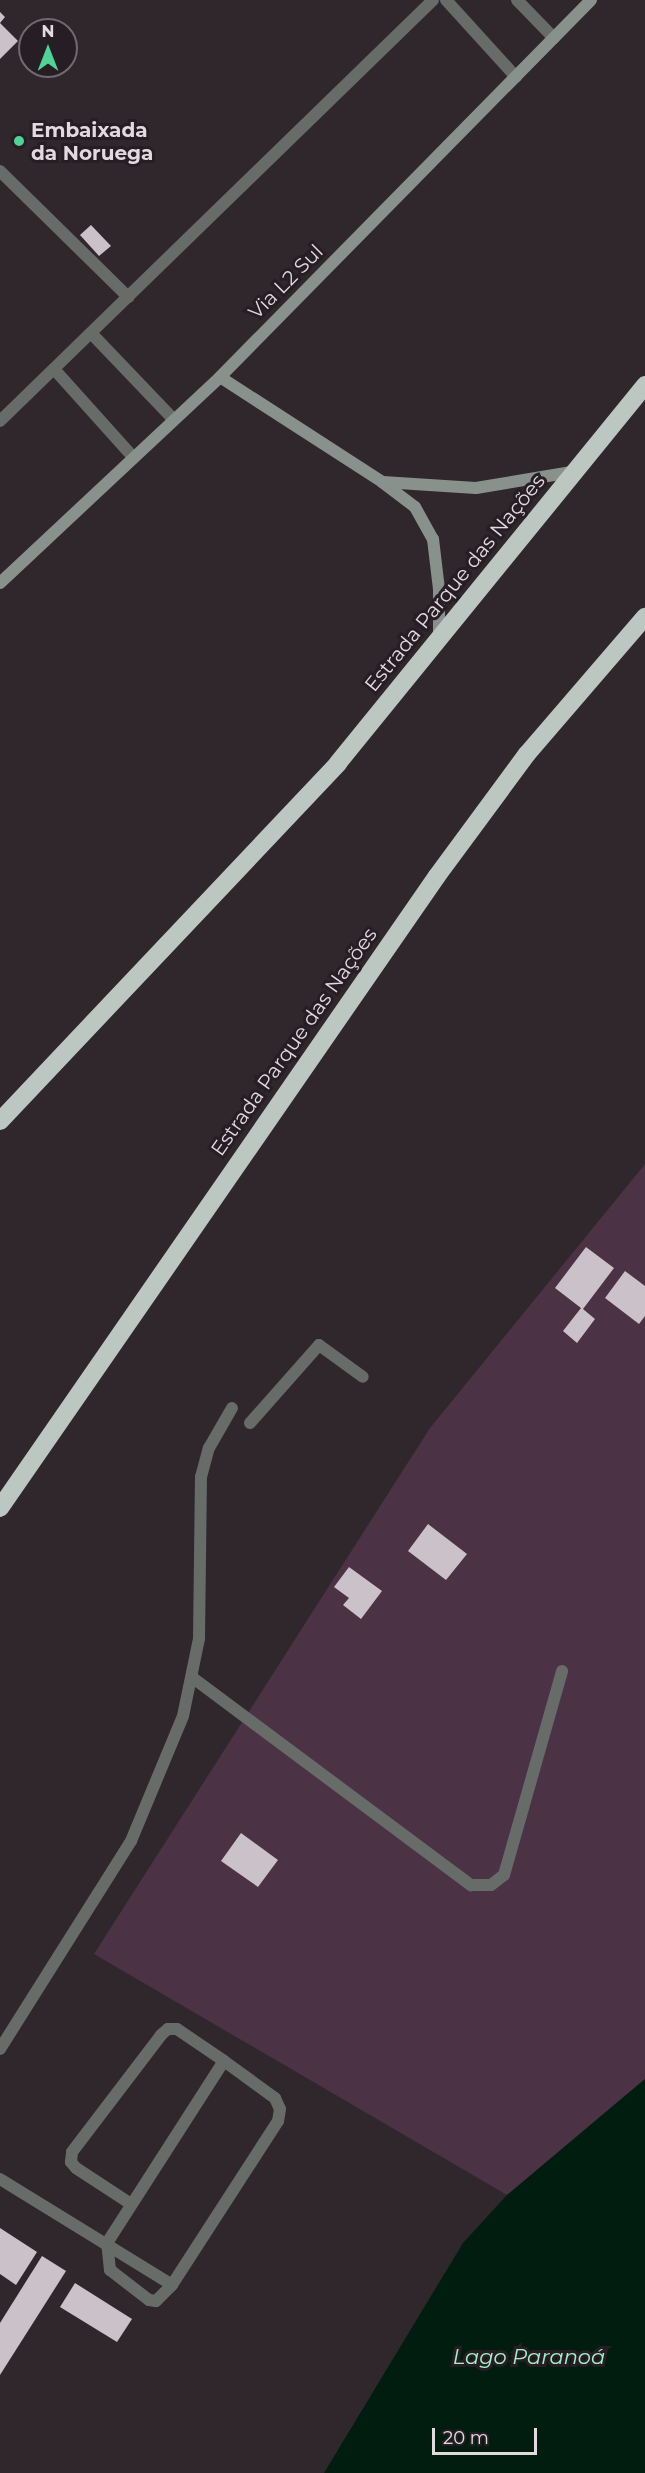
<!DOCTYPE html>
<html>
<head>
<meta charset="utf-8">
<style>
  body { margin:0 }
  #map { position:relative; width:645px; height:2473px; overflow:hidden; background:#30272d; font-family:Montserrat,sans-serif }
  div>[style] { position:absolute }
  .green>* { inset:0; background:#4b3245 }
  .water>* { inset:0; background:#001d0f }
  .building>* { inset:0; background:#cbc1c8 }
  .lane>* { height:12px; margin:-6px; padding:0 6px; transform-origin:6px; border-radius:6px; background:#676c69 }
  .secondary>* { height:12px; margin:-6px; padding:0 6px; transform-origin:6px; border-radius:6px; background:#89918c }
  .highway>* { height:18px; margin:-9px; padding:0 9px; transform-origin:9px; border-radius:9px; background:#bbc7c0 }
  .dots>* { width:16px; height:16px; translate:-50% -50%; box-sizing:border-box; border:3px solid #261e24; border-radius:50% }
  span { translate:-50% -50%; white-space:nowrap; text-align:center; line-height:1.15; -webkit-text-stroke:6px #261e24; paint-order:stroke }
  .poi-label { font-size:20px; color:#e1dbdf; font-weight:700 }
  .left { translate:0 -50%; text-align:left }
  .street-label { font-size:20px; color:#e1dbdf }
  .water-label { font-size:21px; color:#a7efc8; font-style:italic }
  .north { position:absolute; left:18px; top:18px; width:60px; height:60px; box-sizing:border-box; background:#261e24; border:2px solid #716a6f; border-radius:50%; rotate:0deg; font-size:16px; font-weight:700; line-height:24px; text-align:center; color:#e1dbdf }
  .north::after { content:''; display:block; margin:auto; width:21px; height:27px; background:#51d397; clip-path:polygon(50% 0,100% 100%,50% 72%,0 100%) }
  .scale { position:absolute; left:432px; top:2428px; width:105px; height:27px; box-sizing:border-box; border:3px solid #e1dbdf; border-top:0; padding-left:8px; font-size:18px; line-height:21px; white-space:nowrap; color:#e1dbdf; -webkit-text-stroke:4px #261e24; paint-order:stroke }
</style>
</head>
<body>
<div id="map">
  <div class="green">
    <i style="clip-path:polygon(645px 1164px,645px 2079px,507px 2195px,94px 1954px,430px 1428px)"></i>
  </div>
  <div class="water">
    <i style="clip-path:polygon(645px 2079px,645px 2473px,324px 2473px,463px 2243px,507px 2195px)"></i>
  </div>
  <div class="building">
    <i style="clip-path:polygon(0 12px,5px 17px,0 23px,18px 41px,0 59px)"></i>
    <i style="clip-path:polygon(91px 225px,111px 246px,99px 256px,80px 235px)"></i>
    <i style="clip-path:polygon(586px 1247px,614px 1268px,583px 1309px,595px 1319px,577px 1343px,563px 1331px,581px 1308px,555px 1288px)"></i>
    <i style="clip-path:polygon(625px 1271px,645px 1286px,645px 1316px,639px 1324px,605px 1298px)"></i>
    <i style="clip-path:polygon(428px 1524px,467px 1554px,446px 1580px,408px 1551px)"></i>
    <i style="clip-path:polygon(349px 1567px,382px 1591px,361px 1619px,343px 1605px,349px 1598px,334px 1587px)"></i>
    <i style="clip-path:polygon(241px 1833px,278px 1860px,258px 1887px,221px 1861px)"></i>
    <i style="clip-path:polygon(0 2228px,37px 2252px,16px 2285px,0 2274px)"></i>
    <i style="clip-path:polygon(42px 2256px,66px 2271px,0 2375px,0 2323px)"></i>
    <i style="clip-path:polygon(75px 2283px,132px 2319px,117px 2342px,60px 2307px)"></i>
  </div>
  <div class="lane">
    <i style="left:446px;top:0;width:104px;rotate:47.7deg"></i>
    <i style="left:517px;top:0;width:53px;rotate:45.8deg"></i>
    <i style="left:0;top:171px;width:180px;rotate:44.5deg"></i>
    <i style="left:91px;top:333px;width:120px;rotate:46.3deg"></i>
    <i style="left:54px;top:369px;width:118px;rotate:48.1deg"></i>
    <i style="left:0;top:421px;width:604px;rotate:-44.19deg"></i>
    <i style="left:250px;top:1423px;width:104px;rotate:-48.5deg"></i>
    <i style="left:319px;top:1345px;width:54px;rotate:36deg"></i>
    <i style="left:193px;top:1678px;width:347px;rotate:36.7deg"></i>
    <i style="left:471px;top:1885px;width:20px"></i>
    <i style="left:491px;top:1885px;width:16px;rotate:-38deg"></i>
    <i style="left:504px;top:1875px;width:212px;rotate:-74.1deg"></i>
    <i style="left:0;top:2049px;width:246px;rotate:-57.8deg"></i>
    <i style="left:131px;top:1841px;width:135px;rotate:-67.4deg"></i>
    <i style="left:183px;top:1716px;width:79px;rotate:-78.3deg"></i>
    <i style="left:199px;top:1639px;width:162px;rotate:-89.3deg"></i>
    <i style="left:201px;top:1477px;width:30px;rotate:-75deg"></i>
    <i style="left:209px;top:1448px;width:46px;rotate:-60.1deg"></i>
    <i style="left:0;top:2179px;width:202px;rotate:31.6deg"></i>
    <i style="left:131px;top:2204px;width:66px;rotate:-146.8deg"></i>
    <i style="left:76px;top:2168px;width:8px;rotate:-130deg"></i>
    <i style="left:71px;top:2162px;width:10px;rotate:-84deg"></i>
    <i style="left:72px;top:2152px;width:147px;rotate:-52.7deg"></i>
    <i style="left:161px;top:2035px;width:9px;rotate:-41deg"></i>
    <i style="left:168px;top:2029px;width:9px"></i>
    <i style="left:177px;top:2029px;width:57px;rotate:34.2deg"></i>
    <i style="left:224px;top:2061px;width:63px;rotate:36deg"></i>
    <i style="left:275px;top:2098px;width:12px;rotate:66deg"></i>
    <i style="left:280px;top:2109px;width:12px;rotate:99deg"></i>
    <i style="left:278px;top:2121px;width:195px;rotate:122.9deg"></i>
    <i style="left:172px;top:2285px;width:23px;rotate:135deg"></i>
    <i style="left:156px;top:2301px;width:7px;rotate:-172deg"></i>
    <i style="left:149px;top:2300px;width:49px;rotate:-142.4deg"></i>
    <i style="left:110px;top:2270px;width:27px;rotate:-96deg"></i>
    <i style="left:107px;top:2243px;width:216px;rotate:-57.3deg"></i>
  </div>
  <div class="secondary">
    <i style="left:220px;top:377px;width:193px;rotate:32.9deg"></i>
    <i style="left:382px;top:482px;width:41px;rotate:37.1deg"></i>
    <i style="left:415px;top:507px;width:37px;rotate:61deg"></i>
    <i style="left:433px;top:539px;width:50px;rotate:83.2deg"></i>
    <i style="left:439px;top:589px;width:52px;rotate:90deg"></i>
    <i style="left:383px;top:482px;width:93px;rotate:3.7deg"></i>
    <i style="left:476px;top:488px;width:97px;rotate:-9.5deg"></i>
    <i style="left:0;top:583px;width:301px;rotate:-43.1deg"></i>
    <i style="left:220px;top:377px;width:529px;rotate:-45.46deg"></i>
  </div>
  <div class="highway">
    <i style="left:0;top:1121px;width:492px;rotate:-46.6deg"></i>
    <i style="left:338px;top:763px;width:487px;rotate:-50.9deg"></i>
    <i style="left:0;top:1508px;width:768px;rotate:-55.34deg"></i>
    <i style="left:437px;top:876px;width:152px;rotate:-53.6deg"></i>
    <i style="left:527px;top:754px;width:181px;rotate:-49.3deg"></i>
  </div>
  <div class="dots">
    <i style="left:19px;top:141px;background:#51d397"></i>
  </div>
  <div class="poi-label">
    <span class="left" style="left:31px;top:142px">Embaixada<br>da Noruega</span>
  </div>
  <div class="street-label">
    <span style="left:286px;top:282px;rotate:-45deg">Via L2 Sul</span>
    <span style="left:455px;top:583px;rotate:-51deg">Estrada Parque das Nações</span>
    <span style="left:294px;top:1042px;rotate:-55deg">Estrada Parque das Nações</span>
  </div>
  <div class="water-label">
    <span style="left:529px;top:2357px">Lago Paranoá</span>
  </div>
  <div class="north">N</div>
  <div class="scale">20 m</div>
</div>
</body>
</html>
